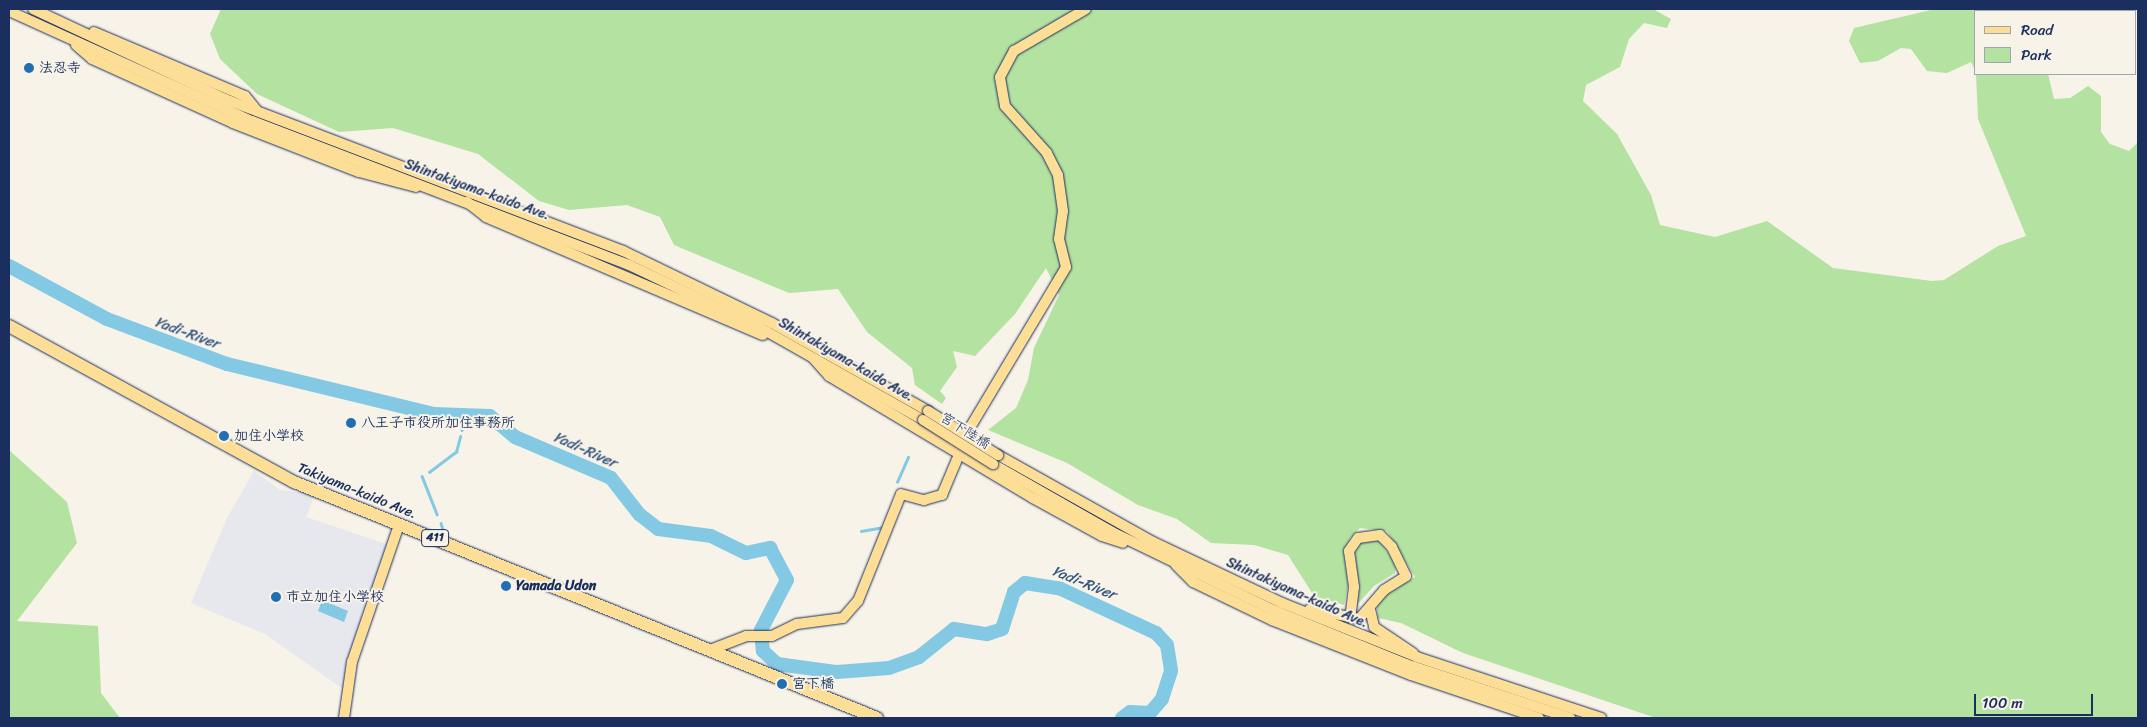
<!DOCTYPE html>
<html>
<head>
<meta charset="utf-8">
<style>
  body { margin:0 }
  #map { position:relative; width:2147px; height:727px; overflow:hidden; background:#f7f3e8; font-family:Sriracha,"Klee One",sans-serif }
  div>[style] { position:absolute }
  .built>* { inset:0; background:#e7e7ee }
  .green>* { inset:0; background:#b4e2a1 }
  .water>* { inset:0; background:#83c9e4 }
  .stream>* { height:2.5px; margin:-1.25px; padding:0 1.25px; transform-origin:1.25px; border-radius:1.25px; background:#83c9e4 }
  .river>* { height:14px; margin:-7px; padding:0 7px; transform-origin:7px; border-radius:7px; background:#83c9e4 }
  .roads { filter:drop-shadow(0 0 1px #1b2f5e) drop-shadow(0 0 1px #1b2f5e) }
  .major>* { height:10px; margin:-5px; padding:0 5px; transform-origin:5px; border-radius:5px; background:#fdde96 }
  .highway>* { height:12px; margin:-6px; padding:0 6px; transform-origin:6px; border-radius:6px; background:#fdde96 }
  .bridges { filter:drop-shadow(0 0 1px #1b2f5e) drop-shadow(0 0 1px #1b2f5e) }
  .major-bridge>* { height:10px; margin:-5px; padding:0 5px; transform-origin:5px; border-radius:5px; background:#fdde96 }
  .dots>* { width:14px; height:14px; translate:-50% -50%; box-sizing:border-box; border:2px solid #f7f3e8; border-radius:50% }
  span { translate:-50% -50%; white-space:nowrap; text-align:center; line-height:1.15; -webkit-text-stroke:4px #f7f3e8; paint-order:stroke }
  .shield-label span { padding:1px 4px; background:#f7f3e8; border:1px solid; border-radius:4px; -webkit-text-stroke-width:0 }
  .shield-label { font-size:12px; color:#1b2f5e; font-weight:700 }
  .poi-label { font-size:14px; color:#1b2f5e; font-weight:700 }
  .left { translate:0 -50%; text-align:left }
  .street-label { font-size:14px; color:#1b2f5e }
  .water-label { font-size:15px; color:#355680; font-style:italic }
  .frame { position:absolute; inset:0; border:10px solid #1b2f5e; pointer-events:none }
  .legend { position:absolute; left:1974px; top:10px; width:162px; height:65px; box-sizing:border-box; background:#f7f3e8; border:1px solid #9fa5b1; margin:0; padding:6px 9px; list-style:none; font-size:15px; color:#1b2f5e }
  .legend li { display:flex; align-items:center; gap:10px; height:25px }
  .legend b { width:25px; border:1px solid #9fa5b1 }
  .scale { position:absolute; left:1974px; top:694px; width:119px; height:22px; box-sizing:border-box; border:2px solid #1b2f5e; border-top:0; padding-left:6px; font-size:15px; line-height:18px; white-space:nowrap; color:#1b2f5e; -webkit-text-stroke:4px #f7f3e8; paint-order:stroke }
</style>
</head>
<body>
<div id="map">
  <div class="built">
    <i style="clip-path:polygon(254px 471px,280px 490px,315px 494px,306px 517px,389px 545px,348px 661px,343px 689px,265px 634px,191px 603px,227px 518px)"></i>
  </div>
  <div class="green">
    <i style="clip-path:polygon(221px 9px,1653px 9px,1671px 19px,1667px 28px,1644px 23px,1629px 39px,1620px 67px,1586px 85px,1583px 101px,1617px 134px,1651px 195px,1660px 225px,1715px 237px,1767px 221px,1833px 268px,1932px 281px,1944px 280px,1998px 246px,2026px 236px,1978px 119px,1976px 74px,2048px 74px,2054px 99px,2070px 98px,2088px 86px,2101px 96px,2101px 132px,2110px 144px,2129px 151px,2138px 142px,2138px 718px,1656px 718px,1463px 653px,1401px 623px,1378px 618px,1377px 607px,1385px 595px,1415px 577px,1387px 531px,1360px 528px,1350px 538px,1344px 550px,1348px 585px,1344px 605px,1314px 596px,1288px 555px,1254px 545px,1211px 543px,1177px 519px,1138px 505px,1067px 463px,988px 430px,1016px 408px,1028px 380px,1034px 348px,1059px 295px,1046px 268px,1015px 314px,975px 356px,953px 351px,957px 367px,940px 391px,946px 398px,942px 404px,915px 385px,912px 368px,867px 332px,838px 289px,789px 293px,674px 245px,660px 217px,627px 205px,569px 210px,539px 201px,478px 154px,393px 128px,339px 132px,257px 94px,220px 59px,210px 34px)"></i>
    <i style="clip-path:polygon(1935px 9px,1998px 11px,1976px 11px,1976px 72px,1971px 62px,1947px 73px,1927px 71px,1911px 49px,1901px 48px,1878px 61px,1860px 63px,1849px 41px,1854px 28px)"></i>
    <i style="clip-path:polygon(9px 450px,67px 502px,77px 543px,17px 621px,98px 626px,101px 693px,120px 718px,9px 718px)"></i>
    <i style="clip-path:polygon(1361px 541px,1380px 541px,1396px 565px,1395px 573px,1374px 586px,1355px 607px,1354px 552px)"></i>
  </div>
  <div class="water">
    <i style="clip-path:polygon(322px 600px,348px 611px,344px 622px,318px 611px)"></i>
  </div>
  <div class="stream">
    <i style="left:461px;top:414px;width:16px;rotate:86deg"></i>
    <i style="left:429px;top:472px;width:34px;rotate:-37deg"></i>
    <i style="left:456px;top:452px;width:16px;rotate:-75deg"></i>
    <i style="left:422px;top:476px;width:41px;rotate:68.5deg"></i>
    <i style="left:897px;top:482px;width:27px;rotate:-66deg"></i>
    <i style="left:441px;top:523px;width:14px;rotate:73deg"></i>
    <i style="left:861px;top:531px;width:23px;rotate:-10deg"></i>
  </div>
  <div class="river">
    <i style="left:9px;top:266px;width:111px;rotate:28.4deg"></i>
    <i style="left:107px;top:319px;width:128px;rotate:20.6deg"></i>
    <i style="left:227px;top:364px;width:213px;rotate:13.6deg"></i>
    <i style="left:434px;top:414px;width:56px;rotate:2deg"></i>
    <i style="left:490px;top:416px;width:33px;rotate:40deg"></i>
    <i style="left:515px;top:437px;width:104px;rotate:23.1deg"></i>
    <i style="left:611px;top:478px;width:46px;rotate:52.1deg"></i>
    <i style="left:639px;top:514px;width:24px;rotate:38deg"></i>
    <i style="left:658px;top:529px;width:53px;rotate:7.5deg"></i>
    <i style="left:711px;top:536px;width:39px;rotate:26deg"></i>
    <i style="left:746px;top:553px;width:25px;rotate:-12deg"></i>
    <i style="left:770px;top:548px;width:36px;rotate:62deg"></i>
    <i style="left:787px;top:580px;width:56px;rotate:117.5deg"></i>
    <i style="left:761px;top:630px;width:21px;rotate:85deg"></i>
    <i style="left:763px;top:651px;width:19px;rotate:43deg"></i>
    <i style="left:777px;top:664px;width:61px;rotate:7.6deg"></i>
    <i style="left:837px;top:672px;width:52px;rotate:-4.4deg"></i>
    <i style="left:889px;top:668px;width:32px;rotate:-20deg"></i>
    <i style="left:919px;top:657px;width:45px;rotate:-38.7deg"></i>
    <i style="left:954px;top:629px;width:33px;rotate:9deg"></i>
    <i style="left:987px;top:634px;width:16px;rotate:-18deg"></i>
    <i style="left:1002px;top:629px;width:39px;rotate:-72deg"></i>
    <i style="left:1014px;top:592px;width:14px;rotate:-39deg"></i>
    <i style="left:1025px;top:583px;width:36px;rotate:9deg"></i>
    <i style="left:1061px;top:589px;width:105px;rotate:24.9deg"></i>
    <i style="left:1156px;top:633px;width:16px;rotate:47deg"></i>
    <i style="left:1167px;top:645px;width:26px;rotate:81deg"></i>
    <i style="left:1171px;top:671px;width:29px;rotate:108deg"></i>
    <i style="left:1162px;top:699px;width:18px;rotate:131deg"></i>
    <i style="left:1150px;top:713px;width:20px;rotate:-177deg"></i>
    <i style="left:1130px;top:712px;width:10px;rotate:143deg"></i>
  </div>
  <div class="roads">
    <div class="major">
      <i style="left:33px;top:9px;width:212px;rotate:25.1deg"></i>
      <i style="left:225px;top:99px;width:426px;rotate:20.9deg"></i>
      <i style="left:623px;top:251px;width:165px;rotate:25.8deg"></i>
      <i style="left:772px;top:323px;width:179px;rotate:29.4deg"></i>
      <i style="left:9px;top:11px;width:267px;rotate:24.4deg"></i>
      <i style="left:252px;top:121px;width:404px;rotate:20.9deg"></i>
      <i style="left:629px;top:265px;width:142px;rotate:25.5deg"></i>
      <i style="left:757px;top:326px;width:191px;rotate:29.5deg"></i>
      <i style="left:94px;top:32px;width:164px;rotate:23deg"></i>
      <i style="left:245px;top:96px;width:19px;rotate:51deg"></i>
      <i style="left:76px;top:45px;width:21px;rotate:41deg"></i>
      <i style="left:92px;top:59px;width:155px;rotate:24.4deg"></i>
      <i style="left:233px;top:123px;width:135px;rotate:21.3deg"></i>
      <i style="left:359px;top:172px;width:59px;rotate:14.7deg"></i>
      <i style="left:467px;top:202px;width:24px;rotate:38deg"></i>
      <i style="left:486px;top:217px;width:301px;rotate:23.1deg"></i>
      <i style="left:813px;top:358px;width:24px;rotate:48deg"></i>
      <i style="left:829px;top:376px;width:238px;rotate:30.9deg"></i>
      <i style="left:1033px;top:498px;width:79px;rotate:28.8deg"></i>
      <i style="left:1102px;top:536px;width:22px;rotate:18deg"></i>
      <i style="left:998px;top:455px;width:178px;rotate:29.3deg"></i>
      <i style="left:1153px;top:542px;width:143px;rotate:25.3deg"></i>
      <i style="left:1282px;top:603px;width:145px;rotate:21.8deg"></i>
      <i style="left:1417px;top:657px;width:194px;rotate:18.3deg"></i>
      <i style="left:993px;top:464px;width:137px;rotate:29.7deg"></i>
      <i style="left:1112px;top:532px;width:179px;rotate:25.8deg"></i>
      <i style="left:1273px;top:610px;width:144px;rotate:22.1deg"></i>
      <i style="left:1406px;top:664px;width:173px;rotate:18.2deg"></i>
      <i style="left:1176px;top:565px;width:24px;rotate:45deg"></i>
      <i style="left:1193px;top:582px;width:88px;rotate:25.7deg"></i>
      <i style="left:1272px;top:620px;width:149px;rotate:21.6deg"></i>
      <i style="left:1411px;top:675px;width:135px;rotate:18.6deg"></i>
      <i style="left:1310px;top:609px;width:50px;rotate:11.5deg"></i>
      <i style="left:1359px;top:619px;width:38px;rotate:-49deg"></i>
      <i style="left:1384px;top:590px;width:26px;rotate:-32deg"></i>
      <i style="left:1406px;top:576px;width:32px;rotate:-116deg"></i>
      <i style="left:1392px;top:547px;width:17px;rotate:-135deg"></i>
      <i style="left:1380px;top:535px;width:22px;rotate:172deg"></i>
      <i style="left:1358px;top:538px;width:16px;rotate:125deg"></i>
      <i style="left:1349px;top:551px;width:36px;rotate:82deg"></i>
      <i style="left:1354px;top:587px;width:26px;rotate:97deg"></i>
      <i style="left:1370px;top:609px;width:18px;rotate:77deg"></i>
      <i style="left:1374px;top:627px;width:47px;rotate:33.7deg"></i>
      <i style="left:710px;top:650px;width:39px;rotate:-21deg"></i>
      <i style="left:746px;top:636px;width:26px"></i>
      <i style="left:772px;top:636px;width:28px;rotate:-26deg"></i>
      <i style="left:797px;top:624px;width:46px;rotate:-7.4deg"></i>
      <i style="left:843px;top:618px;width:23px;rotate:-49deg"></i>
      <i style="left:858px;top:601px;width:115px;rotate:-68.1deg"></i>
      <i style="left:901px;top:494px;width:24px;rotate:15deg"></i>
      <i style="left:924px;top:500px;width:19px;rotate:-16deg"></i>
      <i style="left:942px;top:495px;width:75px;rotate:-67.2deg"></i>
      <i style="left:971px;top:426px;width:185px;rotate:-59.1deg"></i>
      <i style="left:1066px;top:267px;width:29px;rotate:-104deg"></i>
      <i style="left:1059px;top:239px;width:28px;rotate:-82deg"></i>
      <i style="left:1063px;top:211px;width:36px;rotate:-98deg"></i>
      <i style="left:1058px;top:175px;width:25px;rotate:-117deg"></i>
      <i style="left:1047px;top:153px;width:63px;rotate:-131.8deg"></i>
      <i style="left:1005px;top:106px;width:29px;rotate:-100deg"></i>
      <i style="left:1000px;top:77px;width:30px;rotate:-62deg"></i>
      <i style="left:1014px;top:51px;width:83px;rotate:-30.3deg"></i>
      <i style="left:344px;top:718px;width:57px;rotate:-81.9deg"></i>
      <i style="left:352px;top:662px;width:145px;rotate:-71.1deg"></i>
    </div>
    <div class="highway">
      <i style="left:9px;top:326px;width:325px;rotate:28.7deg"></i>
      <i style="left:294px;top:482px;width:629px;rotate:22.04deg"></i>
    </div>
  </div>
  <div class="bridges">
    <div class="major-bridge">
      <i style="left:928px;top:411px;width:83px;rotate:32.2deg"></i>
      <i style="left:923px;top:420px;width:83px;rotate:32.2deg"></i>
    </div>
  </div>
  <div class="dots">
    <i style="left:29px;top:68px;background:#1f6fb2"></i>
    <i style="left:351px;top:423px;background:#1f6fb2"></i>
    <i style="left:224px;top:436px;background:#1f6fb2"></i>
    <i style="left:506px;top:586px;background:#1f6fb2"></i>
    <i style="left:276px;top:597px;background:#1f6fb2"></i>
    <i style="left:782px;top:684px;background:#1f6fb2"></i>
  </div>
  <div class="shield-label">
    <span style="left:435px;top:538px">411</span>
  </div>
  <div class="poi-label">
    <span class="left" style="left:39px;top:68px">法忍寺</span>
    <span class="left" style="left:361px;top:423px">八王子市役所加住事務所</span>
    <span class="left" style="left:234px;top:436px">加住小学校</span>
    <span class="left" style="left:516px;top:586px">Yamada Udon</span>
    <span class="left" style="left:286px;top:597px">市立加住小学校</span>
    <span class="left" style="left:792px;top:684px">宮下橋</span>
  </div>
  <div class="street-label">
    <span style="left:477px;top:190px;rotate:20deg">Shintakiyama-kaido Ave.</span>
    <span style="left:846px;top:360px;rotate:30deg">Shintakiyama-kaido Ave.</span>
    <span style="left:965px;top:431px;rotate:32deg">宮下陸橋</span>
    <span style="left:357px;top:491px;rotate:22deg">Takiyama-kaido Ave.</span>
    <span style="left:1297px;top:593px;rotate:24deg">Shintakiyama-kaido Ave.</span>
  </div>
  <div class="water-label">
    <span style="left:187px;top:333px;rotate:20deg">Yadi-River</span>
    <span style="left:585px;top:450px;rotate:24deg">Yadi-River</span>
    <span style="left:1084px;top:583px;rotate:22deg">Yadi-River</span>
  </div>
  <div class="frame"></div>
  <ul class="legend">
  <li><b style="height:6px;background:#fdde96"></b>Road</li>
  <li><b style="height:14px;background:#b4e2a1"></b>Park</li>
  </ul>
  <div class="scale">100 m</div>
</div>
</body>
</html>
